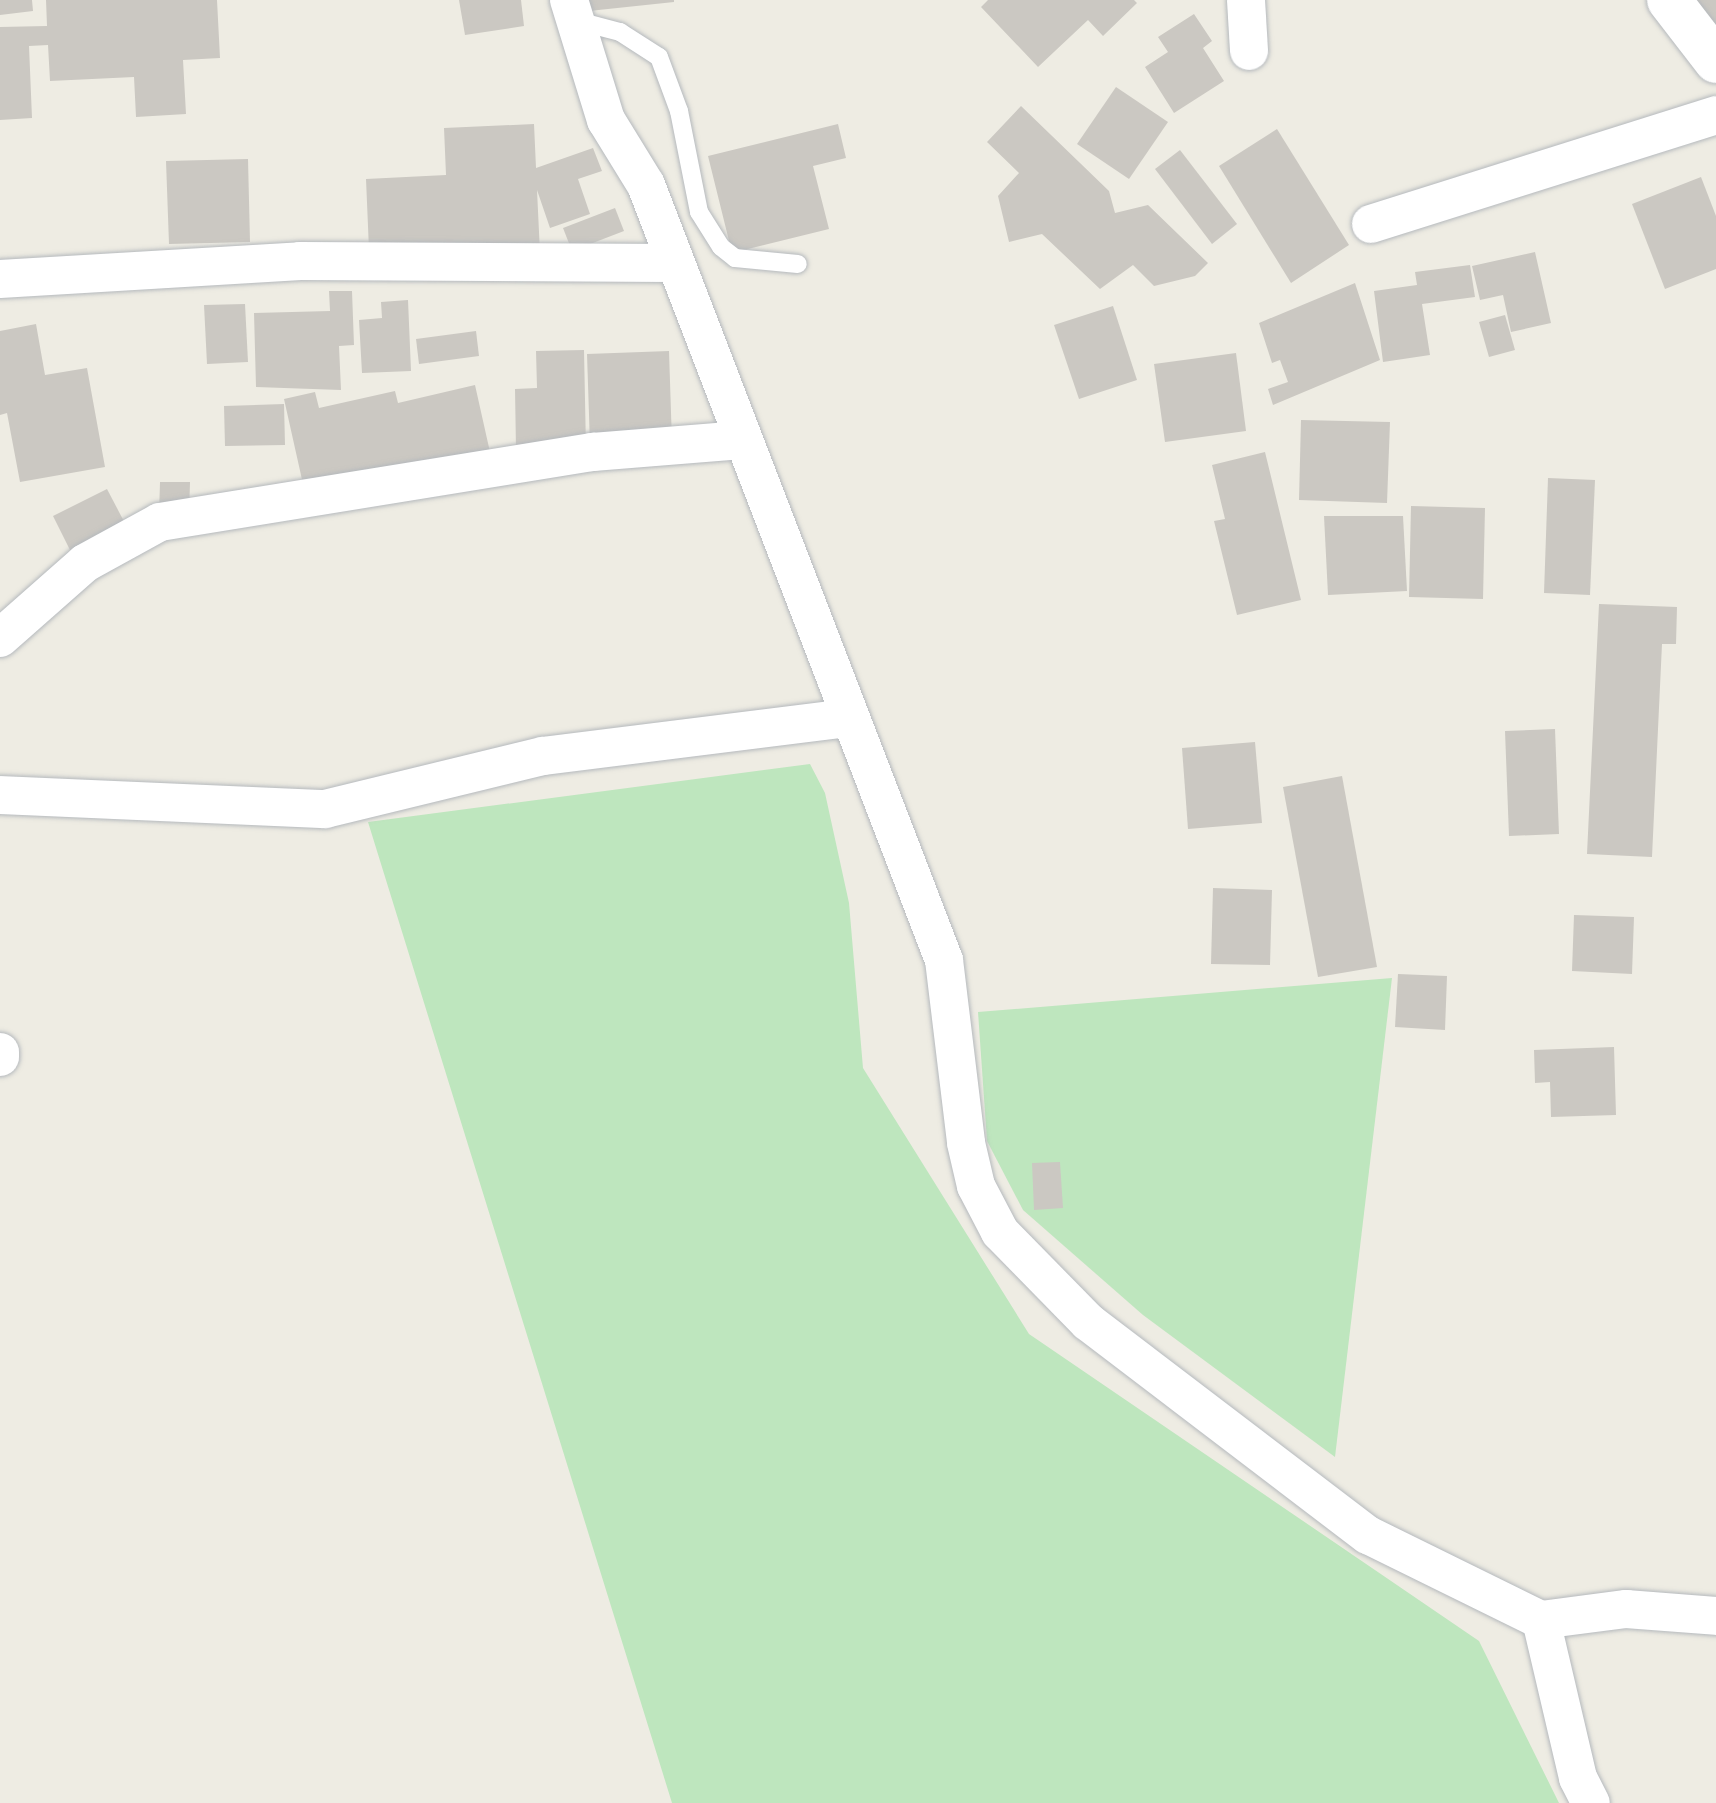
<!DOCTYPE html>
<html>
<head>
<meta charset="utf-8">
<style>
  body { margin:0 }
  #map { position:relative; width:1716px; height:1803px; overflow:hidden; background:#eeece3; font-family:Manrope,sans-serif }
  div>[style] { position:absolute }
  .green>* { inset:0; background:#bee6be }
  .building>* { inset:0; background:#cbc8c2 }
  .roads { filter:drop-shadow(0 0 2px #b5b9bd) drop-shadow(0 0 2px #b5b9bd) }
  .lane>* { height:18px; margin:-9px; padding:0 9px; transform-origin:9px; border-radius:9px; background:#fff }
  .street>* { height:38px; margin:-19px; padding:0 19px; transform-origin:19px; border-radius:19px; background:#fff }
  .secondary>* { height:44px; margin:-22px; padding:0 22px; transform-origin:22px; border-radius:22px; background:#fff }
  span { translate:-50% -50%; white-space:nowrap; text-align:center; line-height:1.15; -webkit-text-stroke:6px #fff; paint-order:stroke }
</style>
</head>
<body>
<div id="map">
  <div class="green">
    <i style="clip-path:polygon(810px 764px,825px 793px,849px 903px,863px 1068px,1029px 1334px,1479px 1641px,1559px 1803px,672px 1803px,368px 822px)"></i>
    <i style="clip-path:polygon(1392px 978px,1335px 1457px,1143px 1315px,1023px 1210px,987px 1141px,978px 1012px)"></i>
  </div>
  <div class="building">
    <i style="clip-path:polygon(0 0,32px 0,33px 11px,0 15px)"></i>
    <i style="clip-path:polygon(46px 0,217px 0,220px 58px,183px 60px,186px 114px,136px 117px,134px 77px,50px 81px,48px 45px,29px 46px,32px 118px,0 120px,0 27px,47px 26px)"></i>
    <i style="clip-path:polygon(459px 0,521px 0,524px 26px,465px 35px)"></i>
    <i style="clip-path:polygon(588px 0,674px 0,674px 2px,589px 11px)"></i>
    <i style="clip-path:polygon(988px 0,1134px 0,1137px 3px,1103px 36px,1088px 20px,1038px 67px,981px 7px)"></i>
    <i style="clip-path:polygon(1692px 0,1716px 0,1716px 34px)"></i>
    <i style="clip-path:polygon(1194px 14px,1212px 41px,1203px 48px,1224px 81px,1174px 113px,1145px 67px,1168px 52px,1158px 37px)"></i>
    <i style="clip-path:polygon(1116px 87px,1168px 122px,1129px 179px,1077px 144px)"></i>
    <i style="clip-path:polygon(1021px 106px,1109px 191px,1115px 213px,1148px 205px,1208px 263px,1195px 276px,1154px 286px,1133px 265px,1100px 289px,1042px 234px,1009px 242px,998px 196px,1019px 173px,987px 142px)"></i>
    <i style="clip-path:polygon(534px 124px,536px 168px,593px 148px,602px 171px,578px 179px,590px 214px,550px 228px,537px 190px,540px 253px,369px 250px,366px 179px,446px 175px,444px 128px)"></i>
    <i style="clip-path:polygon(838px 124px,846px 158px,813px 166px,829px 229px,732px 253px,708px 156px)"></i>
    <i style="clip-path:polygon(1277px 129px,1349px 245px,1291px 283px,1219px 166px)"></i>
    <i style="clip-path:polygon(1180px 150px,1237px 224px,1212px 244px,1155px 169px)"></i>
    <i style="clip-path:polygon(248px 159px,250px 242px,169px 244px,166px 161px)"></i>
    <i style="clip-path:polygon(1701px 177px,1716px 216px,1716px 269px,1665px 289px,1632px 204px)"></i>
    <i style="clip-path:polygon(615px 208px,624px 231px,572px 251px,563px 228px)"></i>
    <i style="clip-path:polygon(1535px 252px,1551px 323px,1511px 332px,1503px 295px,1480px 300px,1472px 266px)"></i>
    <i style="clip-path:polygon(1470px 265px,1475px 297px,1422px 304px,1430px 355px,1383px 362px,1374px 291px,1417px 285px,1415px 272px)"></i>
    <i style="clip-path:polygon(1355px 283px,1380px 360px,1273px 405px,1268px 389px,1288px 382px,1280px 360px,1272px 363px,1259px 323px)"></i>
    <i style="clip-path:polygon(329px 291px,352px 291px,354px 345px,339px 346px,341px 390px,256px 387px,254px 313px,330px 311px)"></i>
    <i style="clip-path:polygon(408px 300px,411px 371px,362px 373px,359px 320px,382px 318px,381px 302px)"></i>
    <i style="clip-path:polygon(245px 304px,248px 362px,207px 364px,204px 305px)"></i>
    <i style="clip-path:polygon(1113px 306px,1137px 380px,1079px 399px,1054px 325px)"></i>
    <i style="clip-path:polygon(1505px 315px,1515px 350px,1489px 357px,1479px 322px)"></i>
    <i style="clip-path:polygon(36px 324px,45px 375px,87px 368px,105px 467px,20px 482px,7px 413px,0 415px,0 331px)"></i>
    <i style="clip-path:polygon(476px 331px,479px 356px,419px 364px,416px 339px)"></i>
    <i style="clip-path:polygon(584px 350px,586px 449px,516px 450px,515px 389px,537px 388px,536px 351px)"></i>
    <i style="clip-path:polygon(669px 351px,672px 443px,590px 445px,587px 354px)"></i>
    <i style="clip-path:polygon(1236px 353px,1246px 431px,1165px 442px,1154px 364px)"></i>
    <i style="clip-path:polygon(475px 385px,494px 470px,305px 493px,284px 399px,315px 392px,319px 408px,395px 391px,398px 403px)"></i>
    <i style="clip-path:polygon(284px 404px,285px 445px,225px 446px,224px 406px)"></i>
    <i style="clip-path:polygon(1301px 420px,1390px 422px,1387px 503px,1299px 500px)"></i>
    <i style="clip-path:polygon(1265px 452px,1301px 600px,1237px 615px,1214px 521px,1225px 519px,1212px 465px)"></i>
    <i style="clip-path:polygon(1548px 478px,1595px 480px,1590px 595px,1544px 593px)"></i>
    <i style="clip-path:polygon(160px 482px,190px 482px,189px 515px,159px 514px)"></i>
    <i style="clip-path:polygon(107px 489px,129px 531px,74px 558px,53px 516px)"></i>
    <i style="clip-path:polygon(1411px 506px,1485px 508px,1483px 599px,1409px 597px)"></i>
    <i style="clip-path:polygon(1324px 516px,1403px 516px,1407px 591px,1328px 595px)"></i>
    <i style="clip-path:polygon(1599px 604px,1677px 607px,1676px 644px,1662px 644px,1652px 857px,1587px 854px)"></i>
    <i style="clip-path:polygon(1555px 729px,1559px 834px,1509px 836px,1505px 731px)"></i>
    <i style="clip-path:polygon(1255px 742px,1262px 823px,1188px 829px,1182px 748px)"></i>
    <i style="clip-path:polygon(1342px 776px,1377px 967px,1318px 977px,1283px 787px)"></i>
    <i style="clip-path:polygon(1213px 888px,1272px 890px,1270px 965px,1211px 964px)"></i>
    <i style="clip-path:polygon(1574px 915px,1634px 917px,1632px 974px,1572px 971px)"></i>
    <i style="clip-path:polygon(1398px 974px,1447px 976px,1445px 1030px,1395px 1027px)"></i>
    <i style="clip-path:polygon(1614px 1047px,1616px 1115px,1551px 1117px,1550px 1082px,1535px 1083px,1534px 1050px)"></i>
    <i style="clip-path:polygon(1060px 1162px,1063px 1208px,1034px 1210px,1032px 1163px)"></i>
  </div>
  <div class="roads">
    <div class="lane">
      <i style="left:574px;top:20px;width:48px;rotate:14.6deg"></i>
      <i style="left:620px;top:32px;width:46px;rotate:32.7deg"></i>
      <i style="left:659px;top:57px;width:58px;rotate:69.7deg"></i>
      <i style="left:679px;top:111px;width:103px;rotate:78.8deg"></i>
      <i style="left:699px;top:212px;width:41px;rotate:57.8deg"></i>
      <i style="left:721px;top:247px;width:18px;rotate:38deg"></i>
      <i style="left:735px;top:258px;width:63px;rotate:5.4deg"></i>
    </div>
    <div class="street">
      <i style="left:569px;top:0;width:126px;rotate:72.9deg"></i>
      <i style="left:606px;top:120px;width:76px;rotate:58.4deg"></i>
      <i style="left:646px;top:185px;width:830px;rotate:68.97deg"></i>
      <i style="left:944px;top:960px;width:184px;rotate:83.1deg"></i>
      <i style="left:966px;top:1143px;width:44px;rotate:76.9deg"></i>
      <i style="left:976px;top:1186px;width:52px;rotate:62.4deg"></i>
      <i style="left:1000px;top:1232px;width:126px;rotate:45.6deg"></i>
      <i style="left:1088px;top:1322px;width:352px;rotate:37.3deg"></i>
      <i style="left:1368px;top:1535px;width:193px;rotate:26.2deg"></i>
      <i style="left:1541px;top:1620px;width:86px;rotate:-7.4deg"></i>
      <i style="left:1626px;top:1609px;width:90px;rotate:4.4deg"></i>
      <i style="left:1246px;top:0;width:51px;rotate:86.6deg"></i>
      <i style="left:1371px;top:224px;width:362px;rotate:-17.5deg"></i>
      <i style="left:0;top:279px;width:301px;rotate:-3.4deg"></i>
      <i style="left:300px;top:261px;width:372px;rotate:0.3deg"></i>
      <i style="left:0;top:638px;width:113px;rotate:-41.4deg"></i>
      <i style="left:85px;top:563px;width:85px;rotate:-28.7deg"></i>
      <i style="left:160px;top:522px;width:439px;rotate:-9.2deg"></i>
      <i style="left:593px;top:452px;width:149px;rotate:-4.6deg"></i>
      <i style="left:0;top:795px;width:325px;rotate:2.5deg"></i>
      <i style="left:325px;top:809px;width:224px;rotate:-13.7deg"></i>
      <i style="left:543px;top:756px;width:307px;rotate:-7.1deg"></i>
      <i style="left:0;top:1052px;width:5px;rotate:90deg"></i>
      <i style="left:1541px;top:1620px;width:162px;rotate:76.8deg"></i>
      <i style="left:1578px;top:1778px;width:28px;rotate:63deg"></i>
    </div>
    <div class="secondary">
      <i style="left:1669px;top:0;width:77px;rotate:52.4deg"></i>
    </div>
  </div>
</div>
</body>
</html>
